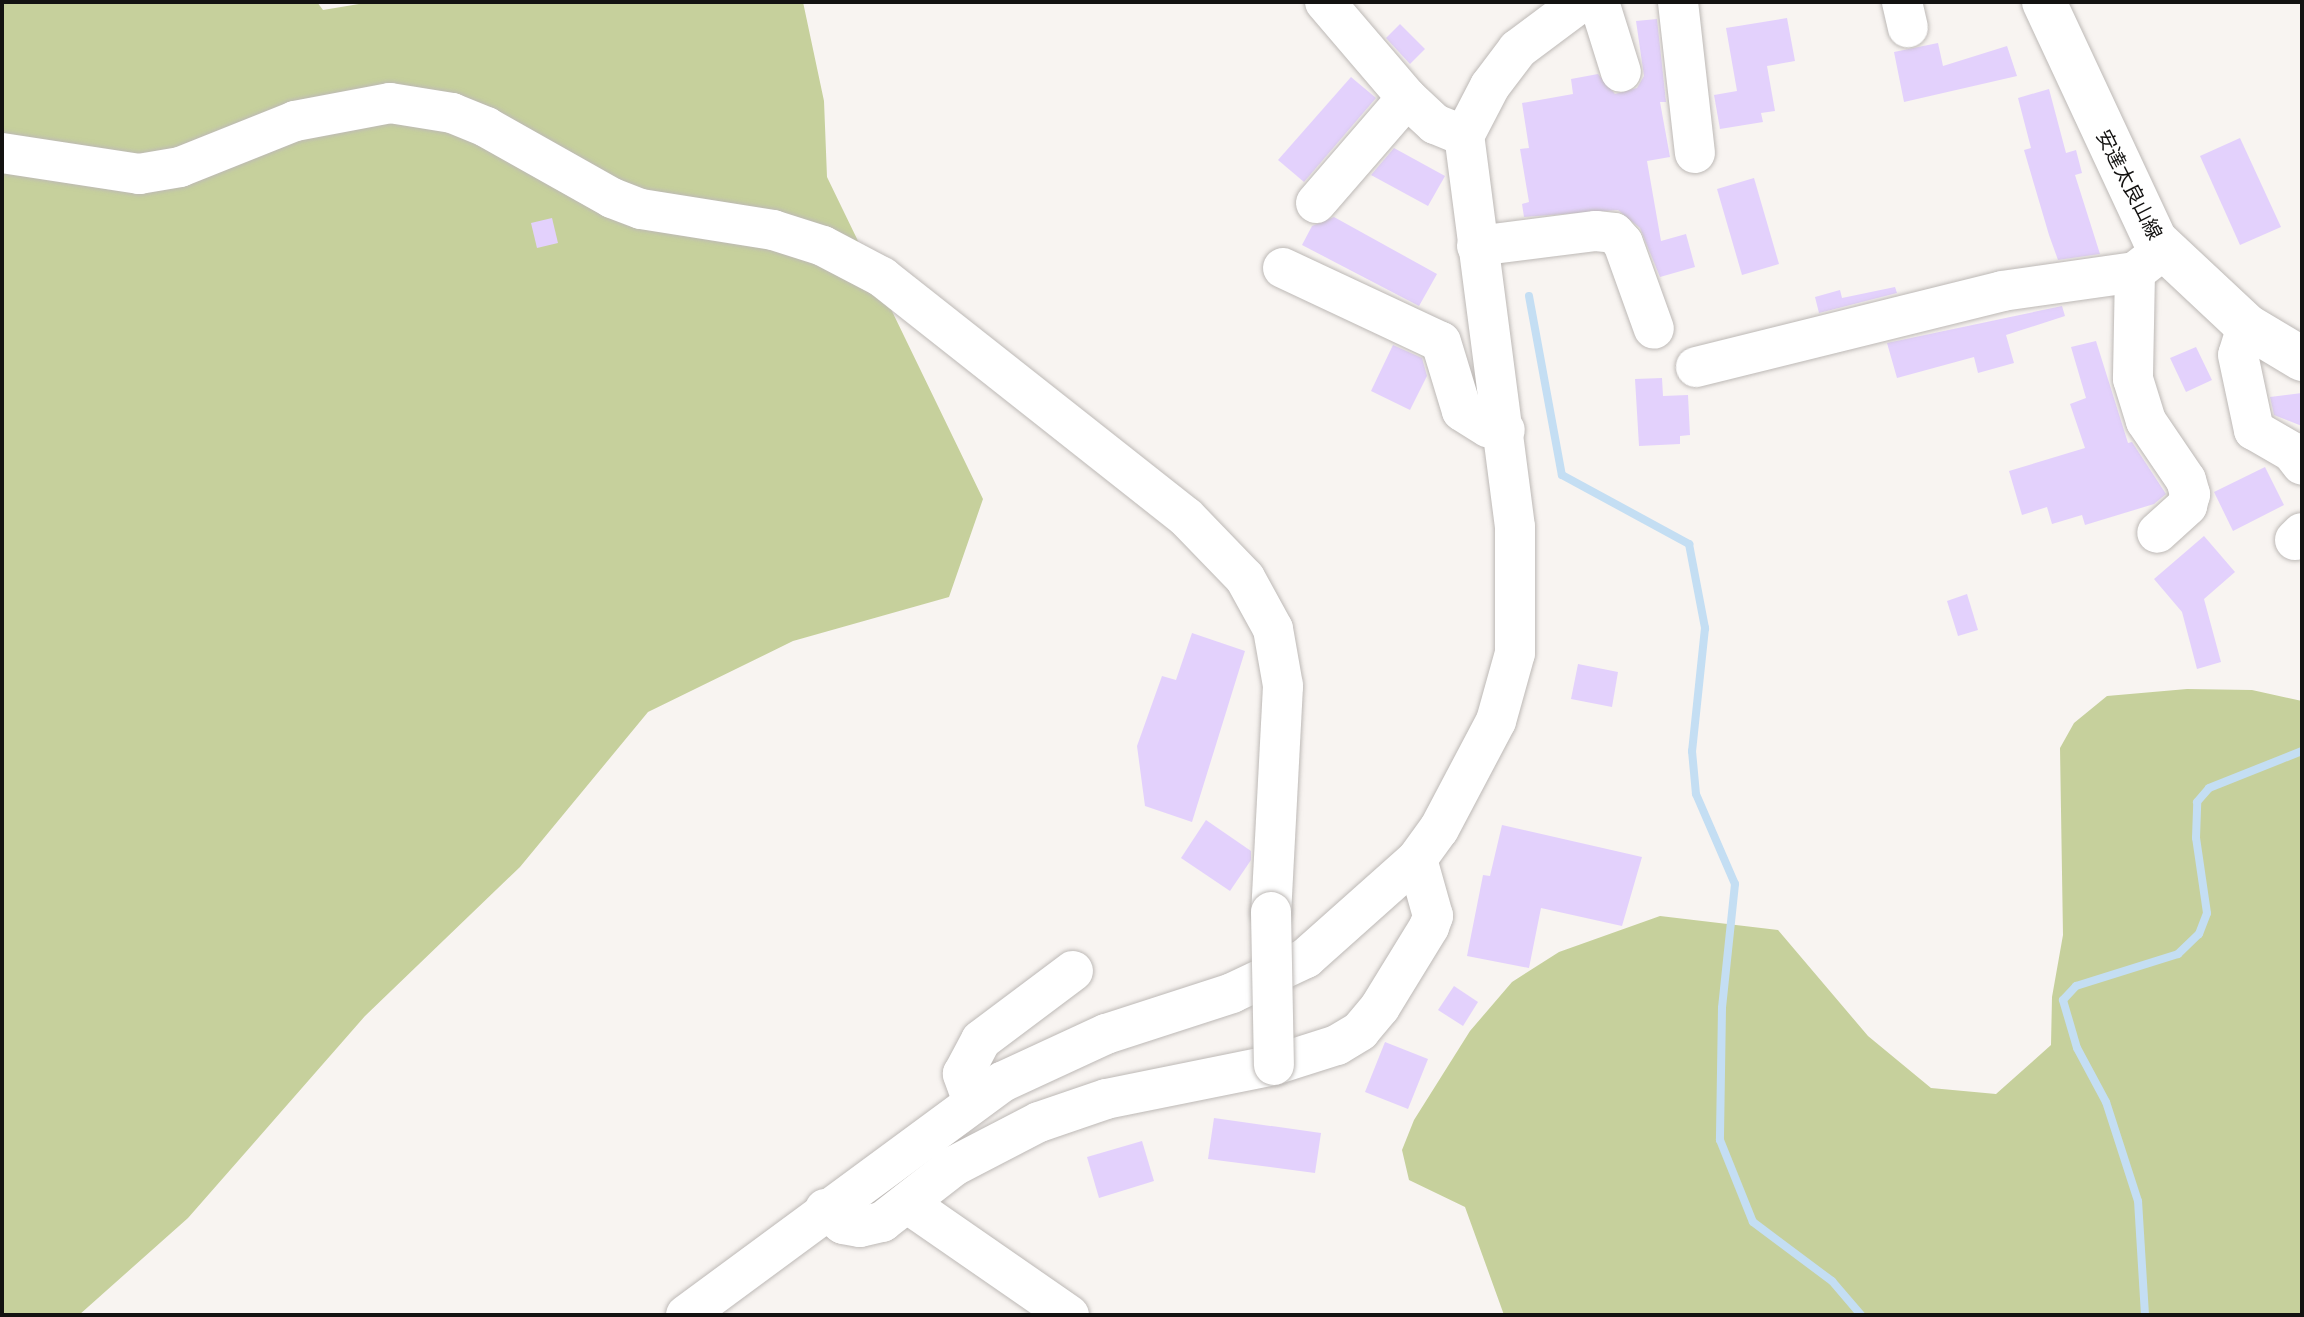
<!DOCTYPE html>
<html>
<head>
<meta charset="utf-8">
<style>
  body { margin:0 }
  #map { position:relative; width:2304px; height:1317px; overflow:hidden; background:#f8f4f1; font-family:"Fira Sans Condensed","Noto Sans JP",sans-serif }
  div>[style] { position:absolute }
  .green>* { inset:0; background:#c6d09c }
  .stream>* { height:8px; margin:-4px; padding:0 4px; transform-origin:4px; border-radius:4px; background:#c4def3 }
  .building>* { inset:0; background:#e3d1fc }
  .roads { filter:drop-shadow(0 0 2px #bdb9b6) drop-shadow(0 0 2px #bdb9b6) }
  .minor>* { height:40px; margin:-20px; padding:0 20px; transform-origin:20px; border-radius:20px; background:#fff }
  .major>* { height:44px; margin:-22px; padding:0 22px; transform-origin:22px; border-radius:22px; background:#fff }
  .bridges { filter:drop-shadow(0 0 2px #bdb9b6) drop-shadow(0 0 2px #bdb9b6) }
  .minor-bridge>* { height:40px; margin:-20px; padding:0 20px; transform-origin:20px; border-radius:20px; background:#fff }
  span { translate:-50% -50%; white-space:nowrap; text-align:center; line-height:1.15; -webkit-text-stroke:7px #fff; paint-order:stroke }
  .street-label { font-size:20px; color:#131211 }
  .frame { position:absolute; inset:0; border:4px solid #131211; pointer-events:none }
</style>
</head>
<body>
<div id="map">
  <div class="green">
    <i style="clip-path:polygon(2px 2px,317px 2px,323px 10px,371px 2px,803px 2px,824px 101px,827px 177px,983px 499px,949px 597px,793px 641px,648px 712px,520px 867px,365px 1016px,188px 1218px,79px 1315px,2px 1315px)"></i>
    <i style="clip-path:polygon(2187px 689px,2252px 690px,2302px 701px,2302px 1315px,1504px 1315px,1465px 1207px,1409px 1180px,1402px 1150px,1414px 1120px,1470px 1031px,1512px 982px,1559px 952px,1660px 916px,1778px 930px,1868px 1036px,1931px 1088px,1996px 1094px,2051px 1045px,2052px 997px,2063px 935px,2060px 748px,2074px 723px,2107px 696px)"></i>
  </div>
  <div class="stream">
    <i style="left:1529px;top:296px;width:182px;rotate:79.6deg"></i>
    <i style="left:1562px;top:475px;width:145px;rotate:28.5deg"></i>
    <i style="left:1689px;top:544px;width:86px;rotate:79.2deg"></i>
    <i style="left:1705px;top:628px;width:124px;rotate:96deg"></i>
    <i style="left:1692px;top:751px;width:43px;rotate:84.7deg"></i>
    <i style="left:1696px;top:794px;width:98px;rotate:66.6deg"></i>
    <i style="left:1735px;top:884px;width:125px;rotate:96deg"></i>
    <i style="left:1722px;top:1008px;width:132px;rotate:90.9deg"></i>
    <i style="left:1720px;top:1140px;width:88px;rotate:68.1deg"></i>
    <i style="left:1753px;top:1222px;width:99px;rotate:36.8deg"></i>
    <i style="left:1832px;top:1281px;width:45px;rotate:49.5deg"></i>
    <i style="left:2145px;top:1315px;width:114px;rotate:-93.5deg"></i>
    <i style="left:2138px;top:1201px;width:104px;rotate:-107.9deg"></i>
    <i style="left:2106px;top:1102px;width:61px;rotate:-118.2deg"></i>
    <i style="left:2077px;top:1048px;width:50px;rotate:-106.3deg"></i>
    <i style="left:2063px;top:1000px;width:19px;rotate:-47deg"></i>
    <i style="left:2076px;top:986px;width:107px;rotate:-17.4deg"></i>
    <i style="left:2178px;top:954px;width:29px;rotate:-44deg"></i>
    <i style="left:2199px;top:934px;width:22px;rotate:-69deg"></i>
    <i style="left:2207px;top:913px;width:76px;rotate:-98.3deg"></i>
    <i style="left:2196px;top:838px;width:36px;rotate:-88deg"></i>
    <i style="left:2197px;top:802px;width:18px;rotate:-49deg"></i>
    <i style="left:2209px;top:788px;width:100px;rotate:-21.7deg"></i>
  </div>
  <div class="building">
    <i style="clip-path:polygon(1787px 18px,1795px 61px,1767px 66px,1775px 111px,1761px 113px,1763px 122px,1720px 129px,1714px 95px,1737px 91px,1726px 28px)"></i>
    <i style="clip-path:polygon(1657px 19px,1666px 102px,1660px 102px,1670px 157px,1647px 161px,1661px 241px,1686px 234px,1695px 267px,1660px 277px,1640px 228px,1618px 210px,1524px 217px,1522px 204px,1529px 202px,1520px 149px,1529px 148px,1522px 103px,1573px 94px,1571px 79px,1598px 74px,1615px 94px,1637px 88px,1644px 76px,1636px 21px)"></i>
    <i style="clip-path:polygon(1400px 24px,1425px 49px,1410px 64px,1386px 38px)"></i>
    <i style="clip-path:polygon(1938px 43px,1943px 66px,2007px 46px,2017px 76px,1904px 102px,1894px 52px)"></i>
    <i style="clip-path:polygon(1351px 77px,1376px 98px,1304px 182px,1278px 160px)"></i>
    <i style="clip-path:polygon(2049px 89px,2066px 153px,2076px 150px,2082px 173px,2075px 175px,2100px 254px,2058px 260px,2049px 235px,2024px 150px,2031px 148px,2018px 98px)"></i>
    <i style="clip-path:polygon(2240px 138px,2281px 227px,2240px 245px,2200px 156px)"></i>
    <i style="clip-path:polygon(1394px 148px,1445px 176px,1428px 206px,1371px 175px)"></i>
    <i style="clip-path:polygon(1754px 178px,1779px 264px,1742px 275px,1717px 189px)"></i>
    <i style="clip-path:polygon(1334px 217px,1437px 274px,1419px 306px,1302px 245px,1312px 226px)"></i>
    <i style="clip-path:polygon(552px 218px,558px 243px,537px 248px,531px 223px)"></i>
    <i style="clip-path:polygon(1895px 287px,1897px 293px,1819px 313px,1815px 297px,1840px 290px,1842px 298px)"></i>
    <i style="clip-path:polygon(2062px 306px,2065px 316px,2006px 335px,2014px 363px,1978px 373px,1974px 357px,1897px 378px,1887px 343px)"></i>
    <i style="clip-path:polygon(2096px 341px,2128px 443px,2132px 442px,2166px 494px,2154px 504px,2085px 525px,2082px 515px,2052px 524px,2047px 507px,2022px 515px,2009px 471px,2085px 448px,2070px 404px,2086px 398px,2071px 347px)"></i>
    <i style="clip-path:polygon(1393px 345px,1422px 358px,1427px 376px,1410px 410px,1371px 391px)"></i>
    <i style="clip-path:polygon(2196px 347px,2212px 380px,2186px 392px,2170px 358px)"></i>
    <i style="clip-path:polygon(1662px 378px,1663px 396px,1688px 395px,1690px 435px,1680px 436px,1680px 444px,1639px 446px,1635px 379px)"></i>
    <i style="clip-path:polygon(2302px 393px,2302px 426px,2274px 415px,2270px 397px)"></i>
    <i style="clip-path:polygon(2265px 467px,2284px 505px,2233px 531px,2214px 492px)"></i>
    <i style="clip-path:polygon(2204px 536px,2235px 572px,2204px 599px,2221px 662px,2197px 669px,2182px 612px,2154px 579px)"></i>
    <i style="clip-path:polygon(1967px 594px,1978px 630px,1958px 636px,1947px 601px)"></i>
    <i style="clip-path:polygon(1192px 633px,1245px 651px,1192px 822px,1145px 806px,1137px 746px,1162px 676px,1176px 680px)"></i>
    <i style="clip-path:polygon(1578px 664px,1618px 672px,1612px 707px,1571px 699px)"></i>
    <i style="clip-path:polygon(1206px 820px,1251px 851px,1251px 860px,1230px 891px,1181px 858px)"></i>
    <i style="clip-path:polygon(1502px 825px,1642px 857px,1622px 926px,1541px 908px,1529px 968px,1467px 956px,1483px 875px,1490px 876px)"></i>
    <i style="clip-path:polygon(1454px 986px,1478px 1002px,1463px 1026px,1438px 1010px)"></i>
    <i style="clip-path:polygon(1385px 1042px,1428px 1059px,1408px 1109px,1365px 1092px)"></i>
    <i style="clip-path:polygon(1214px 1118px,1321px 1133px,1315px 1173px,1208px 1159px)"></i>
    <i style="clip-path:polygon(1142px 1141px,1154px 1181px,1099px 1198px,1087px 1157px)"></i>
  </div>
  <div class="roads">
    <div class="minor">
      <i style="left:1325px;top:2px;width:126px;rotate:49.5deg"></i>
      <i style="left:1407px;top:98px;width:38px;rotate:43deg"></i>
      <i style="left:1435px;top:124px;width:31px;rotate:22deg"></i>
      <i style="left:1599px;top:2px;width:73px;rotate:72.6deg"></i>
      <i style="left:1678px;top:2px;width:152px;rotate:83.6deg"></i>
      <i style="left:1902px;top:2px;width:26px;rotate:77deg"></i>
      <i style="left:2px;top:153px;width:139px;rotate:8.7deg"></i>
      <i style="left:139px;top:174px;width:42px;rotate:-9.7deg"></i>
      <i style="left:180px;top:167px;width:124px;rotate:-21.8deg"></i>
      <i style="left:295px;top:121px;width:97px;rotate:-10.7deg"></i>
      <i style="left:390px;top:103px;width:63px;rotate:9.2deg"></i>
      <i style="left:452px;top:113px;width:37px;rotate:22deg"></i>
      <i style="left:486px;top:127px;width:145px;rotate:29.4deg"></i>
      <i style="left:612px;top:198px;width:31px;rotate:21deg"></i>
      <i style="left:641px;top:209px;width:134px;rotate:9deg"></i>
      <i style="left:773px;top:230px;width:52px;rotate:17.7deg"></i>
      <i style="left:823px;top:246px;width:67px;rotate:27.7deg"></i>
      <i style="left:882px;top:277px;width:387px;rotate:38.3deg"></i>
      <i style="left:1186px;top:517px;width:85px;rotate:46deg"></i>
      <i style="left:1245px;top:578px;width:58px;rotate:61.2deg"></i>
      <i style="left:1273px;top:629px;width:58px;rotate:80deg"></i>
      <i style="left:1283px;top:686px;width:226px;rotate:93deg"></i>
      <i style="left:1316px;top:203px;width:139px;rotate:-49.1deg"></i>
      <i style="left:1477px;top:246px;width:120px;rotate:-7.2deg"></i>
      <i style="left:1596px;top:231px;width:18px;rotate:6deg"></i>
      <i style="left:1614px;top:233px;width:13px;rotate:48deg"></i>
      <i style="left:1623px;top:243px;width:91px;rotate:70.2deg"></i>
      <i style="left:1283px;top:268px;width:174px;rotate:25.1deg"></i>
      <i style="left:1441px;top:342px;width:72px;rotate:73.1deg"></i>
      <i style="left:1462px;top:411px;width:31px;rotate:32deg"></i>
      <i style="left:1488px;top:427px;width:17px;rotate:10deg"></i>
      <i style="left:2135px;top:272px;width:107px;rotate:91.1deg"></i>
      <i style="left:2133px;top:379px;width:44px;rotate:72.8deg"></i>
      <i style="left:2146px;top:421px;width:71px;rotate:55.9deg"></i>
      <i style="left:2186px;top:480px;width:15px;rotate:74deg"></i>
      <i style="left:2190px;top:494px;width:12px;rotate:104deg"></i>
      <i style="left:2187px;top:506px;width:40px;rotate:138deg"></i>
      <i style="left:2247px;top:326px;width:30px;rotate:107deg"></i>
      <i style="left:2238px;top:355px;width:77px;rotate:78deg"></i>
      <i style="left:2254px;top:430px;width:44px;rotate:30.1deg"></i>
      <i style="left:2292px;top:452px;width:16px;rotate:52deg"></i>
      <i style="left:1696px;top:367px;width:315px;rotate:-13.9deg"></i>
      <i style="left:2002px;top:291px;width:134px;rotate:-8.1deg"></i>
      <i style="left:2135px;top:272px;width:37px;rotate:-38deg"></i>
      <i style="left:2295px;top:540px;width:10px;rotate:-45deg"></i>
      <i style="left:973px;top:1102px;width:30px;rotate:-110deg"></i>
      <i style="left:963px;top:1074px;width:38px;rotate:-62deg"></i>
      <i style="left:981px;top:1040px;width:115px;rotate:-36.9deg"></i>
      <i style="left:907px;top:1203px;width:197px;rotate:34.7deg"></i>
      <i style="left:825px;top:1209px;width:23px;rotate:40deg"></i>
      <i style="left:843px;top:1224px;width:17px;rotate:10deg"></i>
      <i style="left:860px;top:1227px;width:23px;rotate:-13deg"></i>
      <i style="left:882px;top:1222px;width:91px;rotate:-37.9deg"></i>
      <i style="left:954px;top:1166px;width:96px;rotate:-27.4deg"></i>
      <i style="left:1039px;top:1122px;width:71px;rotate:-18.9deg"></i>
      <i style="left:1106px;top:1099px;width:171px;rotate:-11.4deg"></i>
      <i style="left:1274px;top:1065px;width:66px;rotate:-17.6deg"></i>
      <i style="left:1337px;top:1045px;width:27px;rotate:-31deg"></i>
      <i style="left:1360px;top:1031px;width:31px;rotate:-50deg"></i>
      <i style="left:1380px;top:1007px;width:94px;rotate:-58.5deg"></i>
      <i style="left:1429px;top:927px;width:12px;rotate:-70deg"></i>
      <i style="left:1433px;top:916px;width:59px;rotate:-105.7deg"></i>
      <i style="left:686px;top:1315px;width:393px;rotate:-36.4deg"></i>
      <i style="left:1002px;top:1082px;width:115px;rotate:-24.8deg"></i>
      <i style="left:1106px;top:1034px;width:133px;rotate:-18deg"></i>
      <i style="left:1232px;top:993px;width:82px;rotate:-25.3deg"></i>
      <i style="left:1306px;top:958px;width:149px;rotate:-41.7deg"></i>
      <i style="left:1417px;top:859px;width:37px;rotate:-54deg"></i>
      <i style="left:1439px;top:829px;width:122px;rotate:-62.2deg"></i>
      <i style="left:1496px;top:721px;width:71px;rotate:-74.4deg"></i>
      <i style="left:1515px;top:653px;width:126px;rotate:-90deg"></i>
      <i style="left:1515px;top:527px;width:394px;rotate:-97.4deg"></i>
      <i style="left:1464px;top:136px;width:56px;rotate:-62.5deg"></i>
      <i style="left:1490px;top:86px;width:46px;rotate:-52.9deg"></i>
      <i style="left:1518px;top:49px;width:79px;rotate:-36.7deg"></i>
    </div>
    <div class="major">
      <i style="left:2044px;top:2px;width:263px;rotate:65deg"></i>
      <i style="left:2155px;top:240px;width:126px;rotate:43.1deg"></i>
      <i style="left:2247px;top:326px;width:64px;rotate:31deg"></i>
    </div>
  </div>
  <div class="bridges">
    <div class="minor-bridge">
      <i style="left:1271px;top:912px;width:153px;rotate:88.9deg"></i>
    </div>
  </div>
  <div class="street-label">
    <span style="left:2129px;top:185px;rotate:63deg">安達太良山線</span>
  </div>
  <div class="frame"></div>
</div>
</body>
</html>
